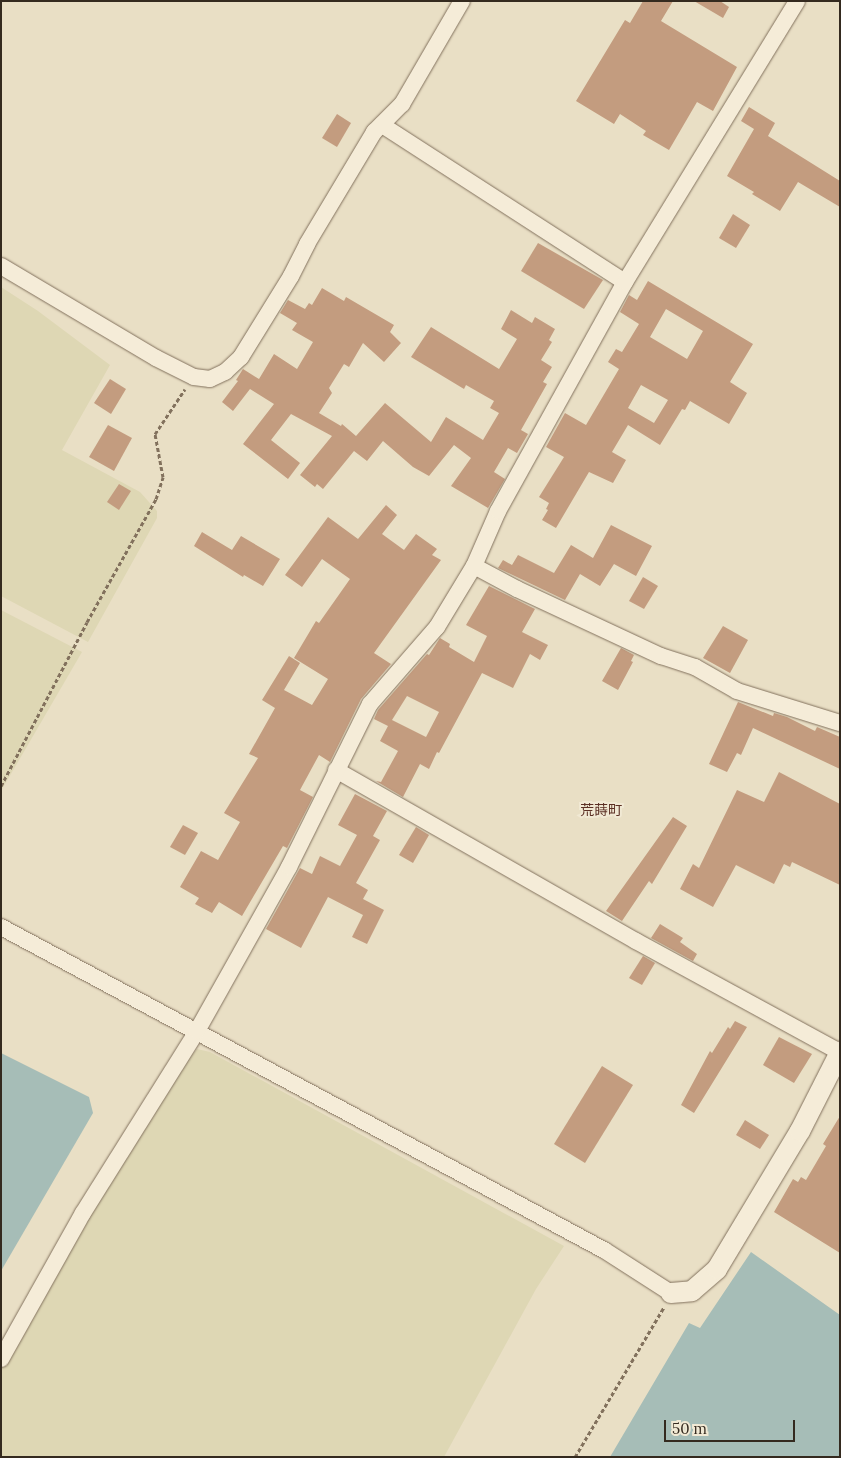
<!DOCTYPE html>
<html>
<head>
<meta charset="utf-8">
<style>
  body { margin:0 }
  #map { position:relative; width:841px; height:1458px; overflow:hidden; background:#e9dfc5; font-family:Lora,"Noto Sans JP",serif }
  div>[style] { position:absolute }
  .farmland>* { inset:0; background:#ded7b4 }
  .water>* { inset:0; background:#a6bdb7 }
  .building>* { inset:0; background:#c39c7f }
  .path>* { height:3px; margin-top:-1.5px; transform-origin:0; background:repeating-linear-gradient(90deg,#82715d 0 4px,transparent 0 6.5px) }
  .roads { filter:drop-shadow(0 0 1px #82715d) drop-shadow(0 0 1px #82715d) }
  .minor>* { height:16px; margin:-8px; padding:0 8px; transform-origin:8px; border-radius:8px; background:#f5ecd8 }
  .tertiary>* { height:20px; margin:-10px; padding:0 10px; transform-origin:10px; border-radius:10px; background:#f5ecd8 }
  span { translate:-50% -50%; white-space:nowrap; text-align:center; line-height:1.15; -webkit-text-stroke:4px #f1e9d4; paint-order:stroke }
  .neighbourhood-label { font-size:14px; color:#5c3024 }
  .frame { position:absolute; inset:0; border:2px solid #342a1f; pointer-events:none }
  .scale { position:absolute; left:664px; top:1420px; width:131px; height:22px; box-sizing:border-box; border:2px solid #342a1f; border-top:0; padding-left:6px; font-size:15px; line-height:18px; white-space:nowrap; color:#342a1f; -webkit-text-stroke:4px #f1e9d4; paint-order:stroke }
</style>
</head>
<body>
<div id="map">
  <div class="farmland">
    <i style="clip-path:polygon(1px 287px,38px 311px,110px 365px,62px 450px,140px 492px,157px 511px,157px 518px,88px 642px,1px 596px)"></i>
    <i style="clip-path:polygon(1px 610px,82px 652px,1px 791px)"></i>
    <i style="clip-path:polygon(197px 1049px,210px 1052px,564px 1246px,536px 1289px,444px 1457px,1px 1457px,1px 1369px,39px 1301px,127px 1155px,189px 1058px)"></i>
  </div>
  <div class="water">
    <i style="clip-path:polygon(1px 1053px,89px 1097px,93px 1113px,1px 1271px)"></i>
    <i style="clip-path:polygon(751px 1252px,840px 1315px,840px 1457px,610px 1457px,689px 1323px,700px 1328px)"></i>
  </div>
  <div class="building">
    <i style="clip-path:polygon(643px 1px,673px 1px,661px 21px,737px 67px,713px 111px,697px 102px,669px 150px,643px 135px,646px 131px,620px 114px,614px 124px,576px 101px,625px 20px,630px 23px)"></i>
    <i style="clip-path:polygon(694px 1px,720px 1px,729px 7px,723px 18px)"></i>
    <i style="clip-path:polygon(749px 107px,775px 123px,768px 136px,840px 181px,840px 207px,798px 182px,780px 211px,752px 194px,754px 192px,727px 176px,754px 129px,741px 121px)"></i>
    <i style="clip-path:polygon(337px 114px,351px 123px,337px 147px,322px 138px)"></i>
    <i style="clip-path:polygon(733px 214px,750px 225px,736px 248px,719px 238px)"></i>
    <i style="clip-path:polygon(538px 243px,603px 280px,584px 309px,521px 271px)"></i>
    <i style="clip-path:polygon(evenodd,648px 281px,753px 344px,730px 382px,747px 393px,729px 424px,690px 401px,685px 410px,682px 409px,660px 445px,628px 425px,612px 452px,626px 460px,613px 483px,589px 472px,556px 528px,542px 520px,548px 510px,546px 509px,549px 503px,539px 497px,564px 457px,546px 447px,565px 413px,586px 425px,619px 369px,608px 362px,616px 349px,622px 352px,639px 324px,620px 312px,629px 295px,637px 300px,648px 281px,666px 309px,703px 331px,687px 359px,650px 337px,666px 309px,648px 281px,641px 385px,668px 400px,654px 423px,628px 408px,641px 385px)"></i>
    <i style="clip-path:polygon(322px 288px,344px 301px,346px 297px,394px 325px,390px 332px,401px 343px,384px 362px,363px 343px,349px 367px,344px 364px,329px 388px,332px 393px,319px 413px,341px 426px,342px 424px,356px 436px,385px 403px,431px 442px,446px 417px,483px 440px,499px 413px,490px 408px,494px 401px,466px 385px,464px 389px,411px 357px,431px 327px,499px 369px,517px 339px,501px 329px,511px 310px,532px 323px,535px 317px,555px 329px,549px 340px,552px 342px,541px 360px,552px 367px,543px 382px,547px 384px,521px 430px,528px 434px,517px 453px,508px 448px,494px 472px,505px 479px,488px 508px,451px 486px,471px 458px,454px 445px,429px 476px,413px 467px,383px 441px,367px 461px,354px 451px,323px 489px,317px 484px,315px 487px,300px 475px,332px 436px,291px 414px,271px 440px,300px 463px,288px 479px,243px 444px,274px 404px,250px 389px,233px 411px,222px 402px,238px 381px,236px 380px,243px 369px,259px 379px,274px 354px,297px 369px,313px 342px,292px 330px,297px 323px,280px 313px,288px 300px,305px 309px,309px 303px,312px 305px)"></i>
    <i style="clip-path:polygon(110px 379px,126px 389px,111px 414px,94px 403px)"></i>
    <i style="clip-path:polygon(108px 425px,132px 438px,114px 471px,89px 457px)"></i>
    <i style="clip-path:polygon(119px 484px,131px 491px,119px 510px,107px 502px)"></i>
    <i style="clip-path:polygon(386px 505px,397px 515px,382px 534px,404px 550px,416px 534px,437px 549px,432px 555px,441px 560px,374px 653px,391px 664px,361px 699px,330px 762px,319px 755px,300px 790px,313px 797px,287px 848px,283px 846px,242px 916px,219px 902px,212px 913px,195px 904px,199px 898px,180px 887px,201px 851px,218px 860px,240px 822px,224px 813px,258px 758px,249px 754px,275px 708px,262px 700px,289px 656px,300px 663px,284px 690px,312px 705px,328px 679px,294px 658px,316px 621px,319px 623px,350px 579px,322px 559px,302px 587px,285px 575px,328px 517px,358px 539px)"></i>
    <i style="clip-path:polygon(611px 525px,652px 546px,636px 576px,614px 564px,600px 586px,580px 574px,565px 600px,498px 568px,503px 560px,512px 565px,518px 555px,554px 573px,571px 545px,593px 558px)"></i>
    <i style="clip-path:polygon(202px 532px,232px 550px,241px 536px,280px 559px,263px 586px,244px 575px,243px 577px,194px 546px)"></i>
    <i style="clip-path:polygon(643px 577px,658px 586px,644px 609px,629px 601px)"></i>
    <i style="clip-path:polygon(evenodd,489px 586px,535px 609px,522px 632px,548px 645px,540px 660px,530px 654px,513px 688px,482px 673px,439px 753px,437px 752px,429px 769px,420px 764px,403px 797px,376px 781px,381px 782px,398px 751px,380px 741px,388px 726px,374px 719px,378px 710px,427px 654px,429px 655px,440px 638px,450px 644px,449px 647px,474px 662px,487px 636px,466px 625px,489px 586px,407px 696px,439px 712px,426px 737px,392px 720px,407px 696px)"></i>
    <i style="clip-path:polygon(723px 626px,748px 640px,730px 673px,703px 658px)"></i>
    <i style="clip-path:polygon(621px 648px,634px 655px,631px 661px,633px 662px,618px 690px,602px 681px)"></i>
    <i style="clip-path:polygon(738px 702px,773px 716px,774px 713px,787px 717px,815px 731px,817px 727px,840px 737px,840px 769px,753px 728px,741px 755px,737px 753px,727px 772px,709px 764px)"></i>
    <i style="clip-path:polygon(779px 772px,840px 804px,840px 885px,792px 862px,790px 867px,784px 864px,774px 884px,736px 865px,713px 907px,680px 889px,693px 864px,699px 868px,737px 790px,764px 802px)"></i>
    <i style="clip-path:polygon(355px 794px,387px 811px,373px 836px,380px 840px,356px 883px,368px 890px,363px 899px,384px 910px,367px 944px,352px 937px,363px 915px,328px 897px,301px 948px,266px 929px,300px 868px,312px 874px,320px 856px,340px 866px,357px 835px,338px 825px)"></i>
    <i style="clip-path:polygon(673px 817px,687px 826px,652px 884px,649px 881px,622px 921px,606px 911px)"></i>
    <i style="clip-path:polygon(183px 825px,198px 833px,185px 855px,170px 847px)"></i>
    <i style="clip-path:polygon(416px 827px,429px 835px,413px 863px,399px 855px)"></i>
    <i style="clip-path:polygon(660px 924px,683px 938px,680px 942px,697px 954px,693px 961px,651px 938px)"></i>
    <i style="clip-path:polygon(643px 956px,655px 963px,642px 985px,629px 978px)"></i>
    <i style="clip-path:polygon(735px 1021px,747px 1027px,694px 1113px,681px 1105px,710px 1051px,712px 1053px,728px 1027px,730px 1029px)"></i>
    <i style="clip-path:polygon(779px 1037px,812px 1054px,794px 1083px,763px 1065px)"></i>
    <i style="clip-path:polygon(602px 1066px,633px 1085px,585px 1163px,554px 1144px)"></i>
    <i style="clip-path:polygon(840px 1116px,840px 1253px,774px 1212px,793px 1179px,798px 1182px,801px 1177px,806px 1180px,826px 1146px,823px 1144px)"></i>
    <i style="clip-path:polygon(745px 1120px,769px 1135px,760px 1149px,736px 1135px)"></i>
  </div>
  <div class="path">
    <i style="left:1px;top:786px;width:185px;rotate:-62.3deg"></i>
    <i style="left:87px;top:622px;width:141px;rotate:-60.7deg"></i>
    <i style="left:156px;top:499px;width:23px;rotate:-72deg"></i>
    <i style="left:163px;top:477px;width:44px;rotate:-100.5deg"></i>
    <i style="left:155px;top:434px;width:54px;rotate:-56.3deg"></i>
    <i style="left:575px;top:1457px;width:174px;rotate:-59.3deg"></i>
  </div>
  <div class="roads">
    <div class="minor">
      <i style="left:382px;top:125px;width:289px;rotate:32.9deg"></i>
      <i style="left:1px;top:266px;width:180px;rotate:30.7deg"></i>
      <i style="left:156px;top:358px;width:42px;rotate:26.6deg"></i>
      <i style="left:194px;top:377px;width:16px;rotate:7deg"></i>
      <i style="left:210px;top:379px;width:17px;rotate:-25deg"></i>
      <i style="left:225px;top:372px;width:22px;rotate:-43deg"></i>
      <i style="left:241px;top:357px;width:95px;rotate:-58.3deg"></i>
      <i style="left:291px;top:276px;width:36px;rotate:-63deg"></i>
      <i style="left:307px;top:244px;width:131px;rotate:-59.1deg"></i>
      <i style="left:374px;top:132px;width:40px;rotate:-45deg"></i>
      <i style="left:402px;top:104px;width:119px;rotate:-59.8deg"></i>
      <i style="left:474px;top:566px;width:49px;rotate:28.1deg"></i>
      <i style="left:517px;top:589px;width:159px;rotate:25deg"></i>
      <i style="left:661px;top:656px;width:36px;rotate:18deg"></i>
      <i style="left:695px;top:667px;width:48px;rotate:29.7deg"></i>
      <i style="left:737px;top:691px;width:108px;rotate:17.3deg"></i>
      <i style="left:336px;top:770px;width:345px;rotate:29.7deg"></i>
      <i style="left:636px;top:941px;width:232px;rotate:28.6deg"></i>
      <i style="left:1px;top:927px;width:684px;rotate:28.18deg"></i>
      <i style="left:604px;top:1250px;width:80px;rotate:32.7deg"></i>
      <i style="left:1px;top:1359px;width:167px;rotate:-60.7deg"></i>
      <i style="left:83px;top:1213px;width:215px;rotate:-57.9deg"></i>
      <i style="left:197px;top:1031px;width:188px;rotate:-60.7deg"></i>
      <i style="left:289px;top:867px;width:182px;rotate:-63.6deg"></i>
      <i style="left:370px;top:704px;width:102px;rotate:-49deg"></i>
      <i style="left:437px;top:627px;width:71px;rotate:-58.8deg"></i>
      <i style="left:474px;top:566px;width:60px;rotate:-66.4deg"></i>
      <i style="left:498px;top:511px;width:262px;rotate:-61deg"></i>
      <i style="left:625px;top:282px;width:329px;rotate:-58.5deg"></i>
    </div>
    <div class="tertiary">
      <i style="left:671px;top:1293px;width:21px;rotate:-5deg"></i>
      <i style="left:692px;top:1291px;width:33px;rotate:-41deg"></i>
      <i style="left:717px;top:1269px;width:161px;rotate:-59deg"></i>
      <i style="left:800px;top:1131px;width:89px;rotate:-63.1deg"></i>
    </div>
  </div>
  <div class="neighbourhood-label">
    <span style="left:601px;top:810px">荒蒔町</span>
  </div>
  <div class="frame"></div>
  <div class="scale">50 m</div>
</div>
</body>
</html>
